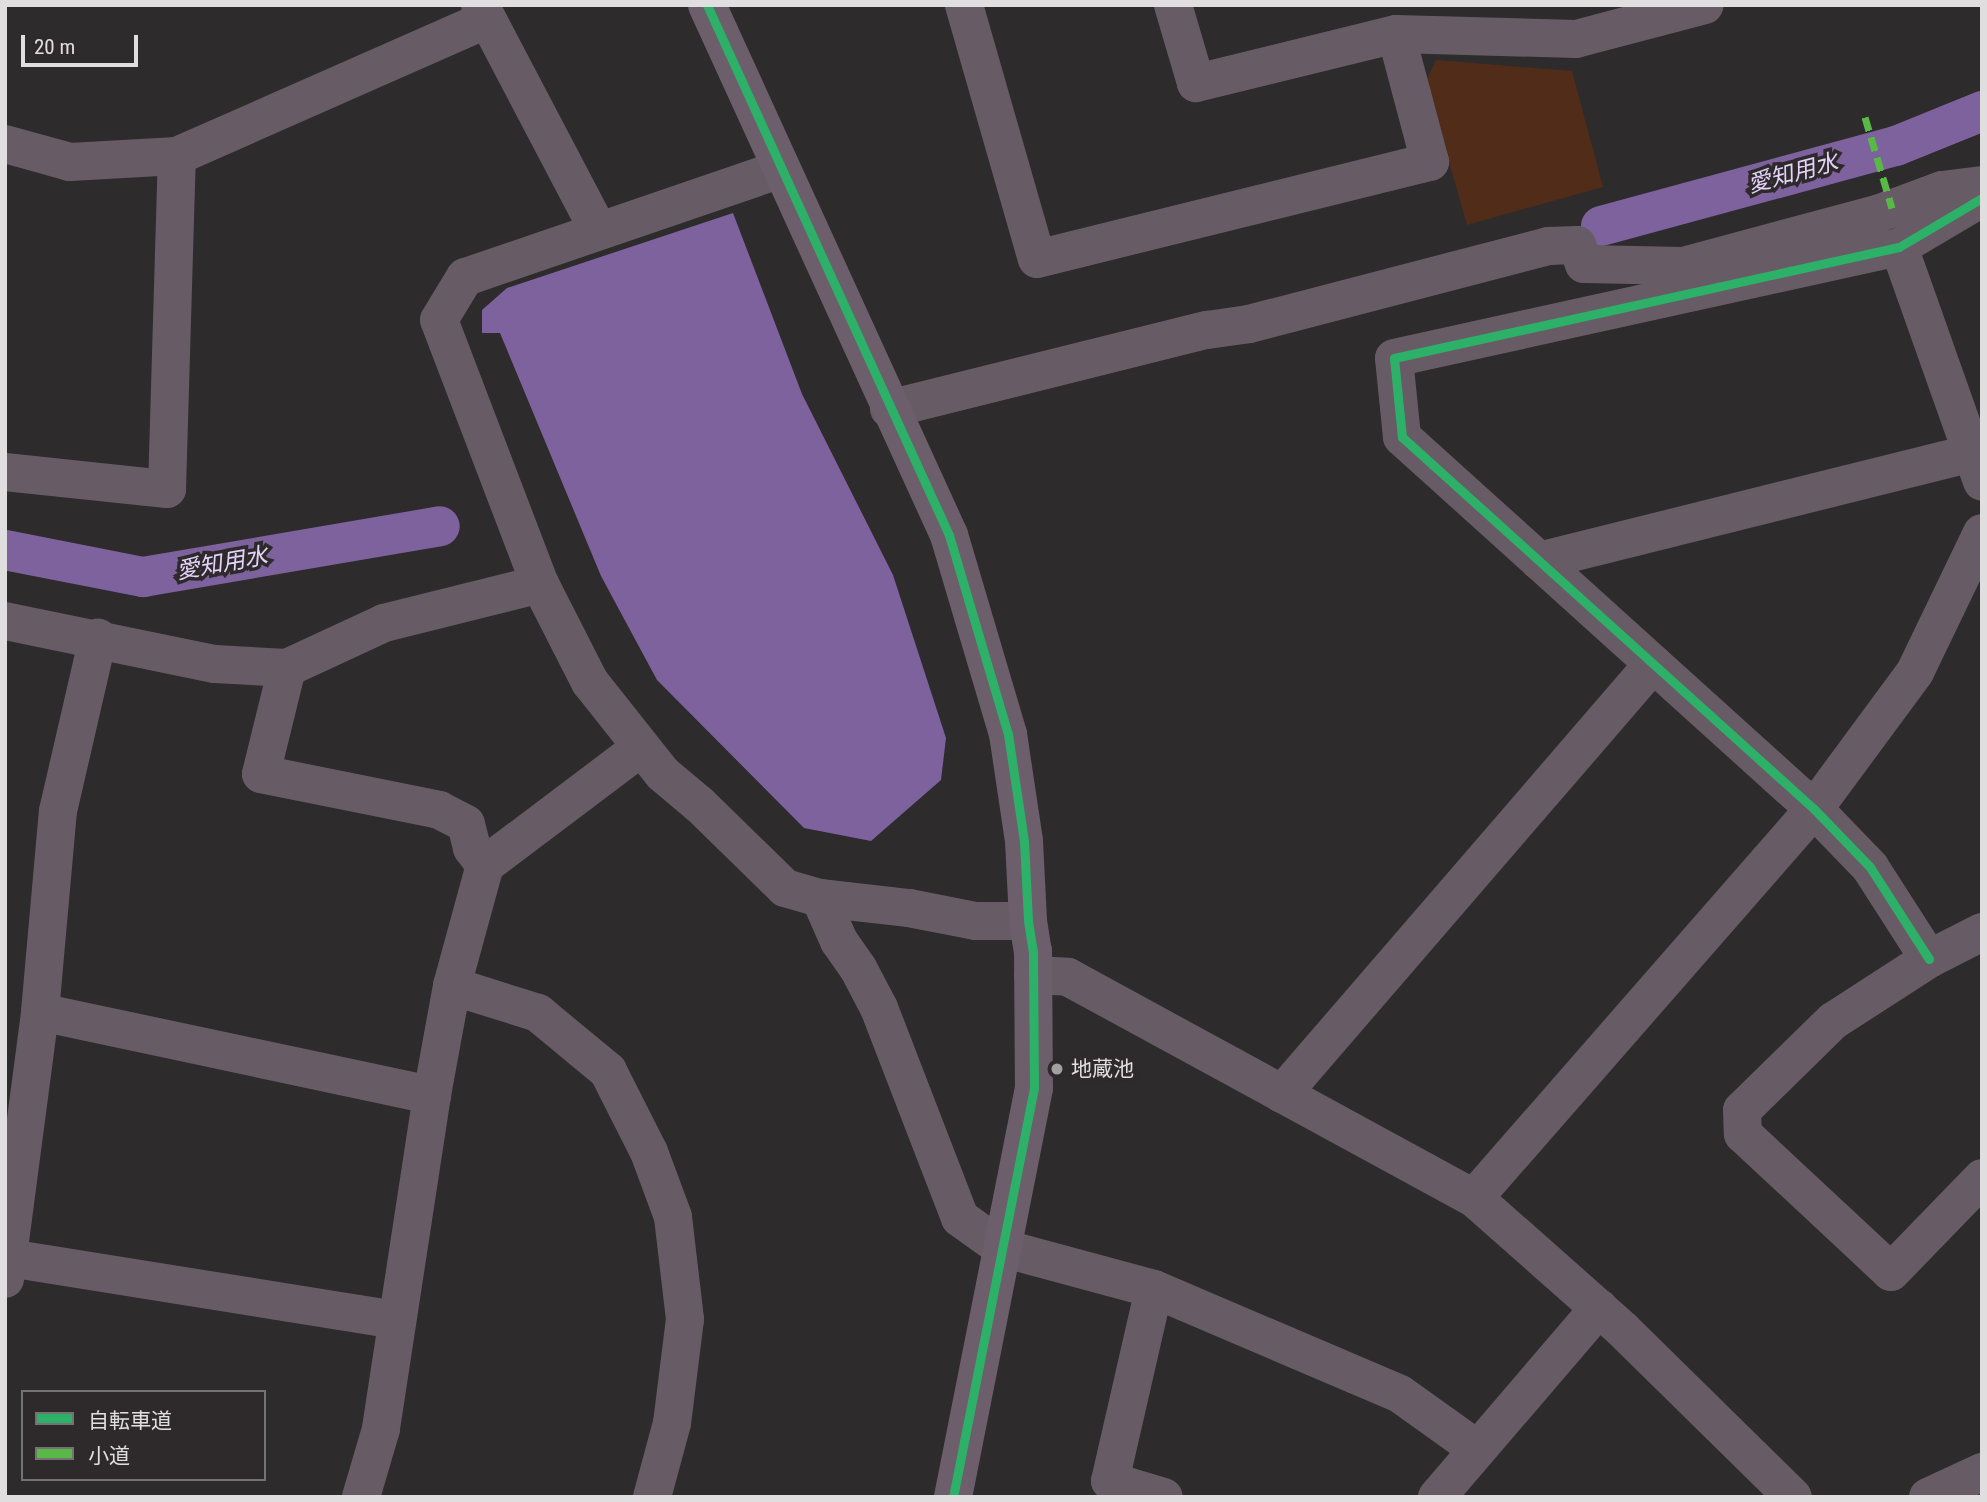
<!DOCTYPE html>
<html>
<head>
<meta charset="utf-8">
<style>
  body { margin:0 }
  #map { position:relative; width:1987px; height:1502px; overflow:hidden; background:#2d2b2c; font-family:"Roboto Condensed","Noto Sans JP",sans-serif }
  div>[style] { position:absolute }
  .green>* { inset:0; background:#502c19 }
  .water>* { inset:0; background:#7d629d }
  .canal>* { height:40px; margin:-20px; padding:0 20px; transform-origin:20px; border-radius:20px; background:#7d629d }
  .street>* { height:38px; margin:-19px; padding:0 19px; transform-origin:19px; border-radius:19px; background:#675c65 }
  .secondary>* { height:38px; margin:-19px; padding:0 19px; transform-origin:19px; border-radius:19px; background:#6c5e6b }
  .quiet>* { height:7px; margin-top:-3.5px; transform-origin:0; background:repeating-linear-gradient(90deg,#58b947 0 14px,transparent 0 21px) }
  .cycleway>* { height:9px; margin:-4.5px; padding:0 4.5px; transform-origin:4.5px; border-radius:4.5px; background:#2db169 }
  .dots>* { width:19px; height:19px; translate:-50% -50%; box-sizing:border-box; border:4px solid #2e2a2b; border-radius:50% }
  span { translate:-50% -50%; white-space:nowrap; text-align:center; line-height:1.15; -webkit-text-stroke:7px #2e2a2b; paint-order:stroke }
  .poi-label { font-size:21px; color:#e0dedf }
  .left { translate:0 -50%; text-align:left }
  .water-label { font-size:23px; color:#e4d4fa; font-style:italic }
  .frame { position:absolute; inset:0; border:7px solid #e0dedf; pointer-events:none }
  .legend { position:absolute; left:21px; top:1390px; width:245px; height:91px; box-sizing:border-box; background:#2e2a2b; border:2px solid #757273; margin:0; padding:9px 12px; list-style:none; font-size:21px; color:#e0dedf }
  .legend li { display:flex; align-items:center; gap:14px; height:35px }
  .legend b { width:35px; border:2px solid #757273 }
  .scale { position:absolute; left:21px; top:35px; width:117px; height:32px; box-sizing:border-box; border:4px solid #e0dedf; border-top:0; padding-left:9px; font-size:21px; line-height:24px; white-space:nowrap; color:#e0dedf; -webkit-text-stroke:5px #2e2a2b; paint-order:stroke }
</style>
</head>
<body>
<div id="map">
  <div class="green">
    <i style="clip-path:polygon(1436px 60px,1572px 71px,1603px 187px,1467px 225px,1426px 81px)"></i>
  </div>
  <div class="water">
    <i style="clip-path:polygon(733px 213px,802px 394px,893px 575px,946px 738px,941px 780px,871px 841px,804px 828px,657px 680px,601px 576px,500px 333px,482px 333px,482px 310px,507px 288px)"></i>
  </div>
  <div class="canal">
    <i style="left:1601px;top:226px;width:306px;rotate:-15.2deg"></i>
    <i style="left:1896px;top:146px;width:93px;rotate:-22.1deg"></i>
    <i style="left:5px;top:550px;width:141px;rotate:11.1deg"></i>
    <i style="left:143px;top:577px;width:301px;rotate:-9.7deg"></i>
  </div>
  <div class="street">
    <i style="left:480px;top:5px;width:254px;rotate:62.3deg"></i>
    <i style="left:964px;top:5px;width:264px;rotate:74deg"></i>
    <i style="left:1037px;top:259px;width:405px;rotate:-13.9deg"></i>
    <i style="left:1430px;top:162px;width:132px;rotate:-104.9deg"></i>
    <i style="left:1396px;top:34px;width:206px;rotate:166.2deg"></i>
    <i style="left:1196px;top:83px;width:81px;rotate:-106.4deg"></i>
    <i style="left:1396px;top:34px;width:180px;rotate:1.6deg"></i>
    <i style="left:1576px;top:39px;width:133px;rotate:-14.8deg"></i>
    <i style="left:5px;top:144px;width:67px;rotate:15.5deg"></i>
    <i style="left:70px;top:162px;width:107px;rotate:-3.2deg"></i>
    <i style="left:177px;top:156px;width:338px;rotate:-23.8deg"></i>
    <i style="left:781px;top:169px;width:334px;rotate:161.1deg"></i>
    <i style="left:465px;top:277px;width:50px;rotate:121.2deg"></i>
    <i style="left:439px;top:320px;width:283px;rotate:69.1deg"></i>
    <i style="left:540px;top:584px;width:110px;rotate:63deg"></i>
    <i style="left:590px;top:682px;width:117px;rotate:51.6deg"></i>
    <i style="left:663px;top:774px;width:48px;rotate:40deg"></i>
    <i style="left:700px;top:805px;width:119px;rotate:44.3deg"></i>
    <i style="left:785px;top:888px;width:36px;rotate:16deg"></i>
    <i style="left:820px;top:898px;width:90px;rotate:6.4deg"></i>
    <i style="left:909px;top:908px;width:67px;rotate:11.1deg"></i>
    <i style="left:975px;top:921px;width:53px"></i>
    <i style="left:1899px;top:247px;width:249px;rotate:70.5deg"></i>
    <i style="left:889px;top:409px;width:328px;rotate:-14deg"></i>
    <i style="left:1207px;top:330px;width:42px;rotate:-8.1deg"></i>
    <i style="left:1249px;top:324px;width:309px;rotate:-14.6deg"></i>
    <i style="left:1548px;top:246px;width:29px;rotate:-2deg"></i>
    <i style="left:1577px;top:245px;width:20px;rotate:70deg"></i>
    <i style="left:1584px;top:264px;width:99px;rotate:1.2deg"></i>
    <i style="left:1683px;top:266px;width:201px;rotate:-15deg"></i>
    <i style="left:1877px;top:214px;width:69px;rotate:-20.3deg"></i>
    <i style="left:1942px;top:190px;width:40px;rotate:-7.1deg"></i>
    <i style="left:5px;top:472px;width:163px;rotate:6deg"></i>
    <i style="left:167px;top:489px;width:333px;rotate:-88.3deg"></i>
    <i style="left:1539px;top:561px;width:446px;rotate:-14deg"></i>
    <i style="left:5px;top:621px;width:214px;rotate:11.6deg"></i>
    <i style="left:215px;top:664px;width:72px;rotate:3.2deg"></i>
    <i style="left:287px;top:668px;width:107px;rotate:-24.9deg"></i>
    <i style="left:384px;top:623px;width:161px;rotate:-14deg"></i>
    <i style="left:287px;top:668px;width:109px;rotate:103.8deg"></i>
    <i style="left:261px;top:774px;width:182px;rotate:11.4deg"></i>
    <i style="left:439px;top:810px;width:30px;rotate:27deg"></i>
    <i style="left:466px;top:824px;width:25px;rotate:76deg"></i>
    <i style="left:472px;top:848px;width:21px;rotate:53deg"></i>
    <i style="left:485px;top:865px;width:125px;rotate:105.3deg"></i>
    <i style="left:452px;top:986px;width:111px;rotate:100.4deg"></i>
    <i style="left:432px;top:1095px;width:338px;rotate:98.7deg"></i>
    <i style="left:381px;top:1429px;width:71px;rotate:106.4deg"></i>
    <i style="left:485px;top:865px;width:194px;rotate:-37deg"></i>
    <i style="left:820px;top:898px;width:47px;rotate:66.2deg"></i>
    <i style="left:839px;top:941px;width:33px;rotate:55deg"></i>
    <i style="left:858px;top:968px;width:45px;rotate:62.3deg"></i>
    <i style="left:879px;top:1008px;width:225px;rotate:68.9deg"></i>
    <i style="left:960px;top:1218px;width:52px;rotate:35.5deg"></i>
    <i style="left:1002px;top:1248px;width:157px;rotate:15.1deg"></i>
    <i style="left:1154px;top:1289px;width:267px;rotate:23.1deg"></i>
    <i style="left:1400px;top:1394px;width:95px;rotate:35.5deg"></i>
    <i style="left:1982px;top:932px;width:59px;rotate:153deg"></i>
    <i style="left:1929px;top:959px;width:114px;rotate:147.1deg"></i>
    <i style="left:1833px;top:1021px;width:127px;rotate:135.6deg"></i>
    <i style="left:1742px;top:1110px;width:24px;rotate:88deg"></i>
    <i style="left:1743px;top:1134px;width:202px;rotate:43deg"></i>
    <i style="left:1891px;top:1272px;width:131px;rotate:-45.9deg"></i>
    <i style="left:1929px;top:959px;width:109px;rotate:-122.7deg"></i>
    <i style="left:1870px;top:867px;width:81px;rotate:-134deg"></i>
    <i style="left:1814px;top:809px;width:555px;rotate:-137.92deg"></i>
    <i style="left:1402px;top:437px;width:79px;rotate:-95.8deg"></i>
    <i style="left:1394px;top:358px;width:517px;rotate:-12.4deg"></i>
    <i style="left:1899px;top:247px;width:96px;rotate:-30.6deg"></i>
    <i style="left:1033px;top:975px;width:35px;rotate:3deg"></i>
    <i style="left:1068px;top:977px;width:462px;rotate:28.6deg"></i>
    <i style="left:1474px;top:1198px;width:199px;rotate:41.5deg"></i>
    <i style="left:1623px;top:1330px;width:238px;rotate:44.5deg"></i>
    <i style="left:452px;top:986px;width:90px;rotate:17.4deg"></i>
    <i style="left:538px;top:1013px;width:91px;rotate:39.6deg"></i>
    <i style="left:608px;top:1071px;width:91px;rotate:63.2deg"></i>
    <i style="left:649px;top:1152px;width:69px;rotate:69.7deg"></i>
    <i style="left:673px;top:1217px;width:103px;rotate:83.3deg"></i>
    <i style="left:685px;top:1319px;width:105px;rotate:97.1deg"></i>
    <i style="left:672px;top:1423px;width:77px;rotate:105.1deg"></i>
    <i style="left:40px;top:1012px;width:401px;rotate:12deg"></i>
    <i style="left:1282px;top:1094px;width:568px;rotate:-49.21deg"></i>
    <i style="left:1474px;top:1198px;width:517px;rotate:-48.85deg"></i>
    <i style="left:1814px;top:809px;width:170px;rotate:-53.6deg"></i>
    <i style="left:1915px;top:672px;width:154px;rotate:-64.3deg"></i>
    <i style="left:9px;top:1258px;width:392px;rotate:9.1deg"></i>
    <i style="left:5px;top:1279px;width:269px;rotate:-82.5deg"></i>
    <i style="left:40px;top:1012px;width:202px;rotate:-84.9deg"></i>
    <i style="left:58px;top:811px;width:178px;rotate:-77deg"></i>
    <i style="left:1154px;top:1289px;width:197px;rotate:102.9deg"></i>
    <i style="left:1110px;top:1481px;width:56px;rotate:16.5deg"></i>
    <i style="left:1437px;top:1497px;width:249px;rotate:-49.4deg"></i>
    <i style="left:1928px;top:1497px;width:60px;rotate:-24.8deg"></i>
  </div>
  <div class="secondary">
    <i style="left:707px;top:5px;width:583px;rotate:65.46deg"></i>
    <i style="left:949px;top:535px;width:208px;rotate:73.5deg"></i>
    <i style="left:1008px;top:734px;width:108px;rotate:81.5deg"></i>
    <i style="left:1024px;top:841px;width:80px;rotate:87.1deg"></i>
    <i style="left:1028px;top:921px;width:30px;rotate:81deg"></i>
    <i style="left:1033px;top:951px;width:137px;rotate:89.6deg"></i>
    <i style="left:1034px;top:1088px;width:417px;rotate:101.2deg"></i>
  </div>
  <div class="quiet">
    <i style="left:1865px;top:117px;width:95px;rotate:73.5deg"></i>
  </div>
  <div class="cycleway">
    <i style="left:707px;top:5px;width:583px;rotate:65.46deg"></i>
    <i style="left:949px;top:535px;width:208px;rotate:73.5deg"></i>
    <i style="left:1008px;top:734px;width:108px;rotate:81.5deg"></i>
    <i style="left:1024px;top:841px;width:80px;rotate:87.1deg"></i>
    <i style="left:1028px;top:921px;width:30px;rotate:81deg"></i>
    <i style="left:1033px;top:951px;width:137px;rotate:89.6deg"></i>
    <i style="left:1034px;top:1088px;width:417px;rotate:101.2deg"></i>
    <i style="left:1929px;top:959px;width:109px;rotate:-122.7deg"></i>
    <i style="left:1870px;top:867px;width:81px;rotate:-134deg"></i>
    <i style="left:1814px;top:809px;width:555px;rotate:-137.92deg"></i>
    <i style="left:1402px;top:437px;width:79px;rotate:-95.8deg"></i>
    <i style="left:1394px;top:358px;width:517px;rotate:-12.4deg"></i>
    <i style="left:1899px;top:247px;width:96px;rotate:-30.6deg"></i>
  </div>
  <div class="dots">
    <i style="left:1057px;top:1069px;background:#a19fa0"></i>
  </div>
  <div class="poi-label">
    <span class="left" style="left:1071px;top:1069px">地蔵池</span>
  </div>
  <div class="water-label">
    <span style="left:1793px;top:174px;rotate:-15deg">愛知用水</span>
    <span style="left:222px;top:564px;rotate:-10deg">愛知用水</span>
  </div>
  <div class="frame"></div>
  <ul class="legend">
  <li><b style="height:9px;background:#2db169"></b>自転車道</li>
  <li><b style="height:9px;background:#58b947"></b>小道</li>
  </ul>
  <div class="scale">20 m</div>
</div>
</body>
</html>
